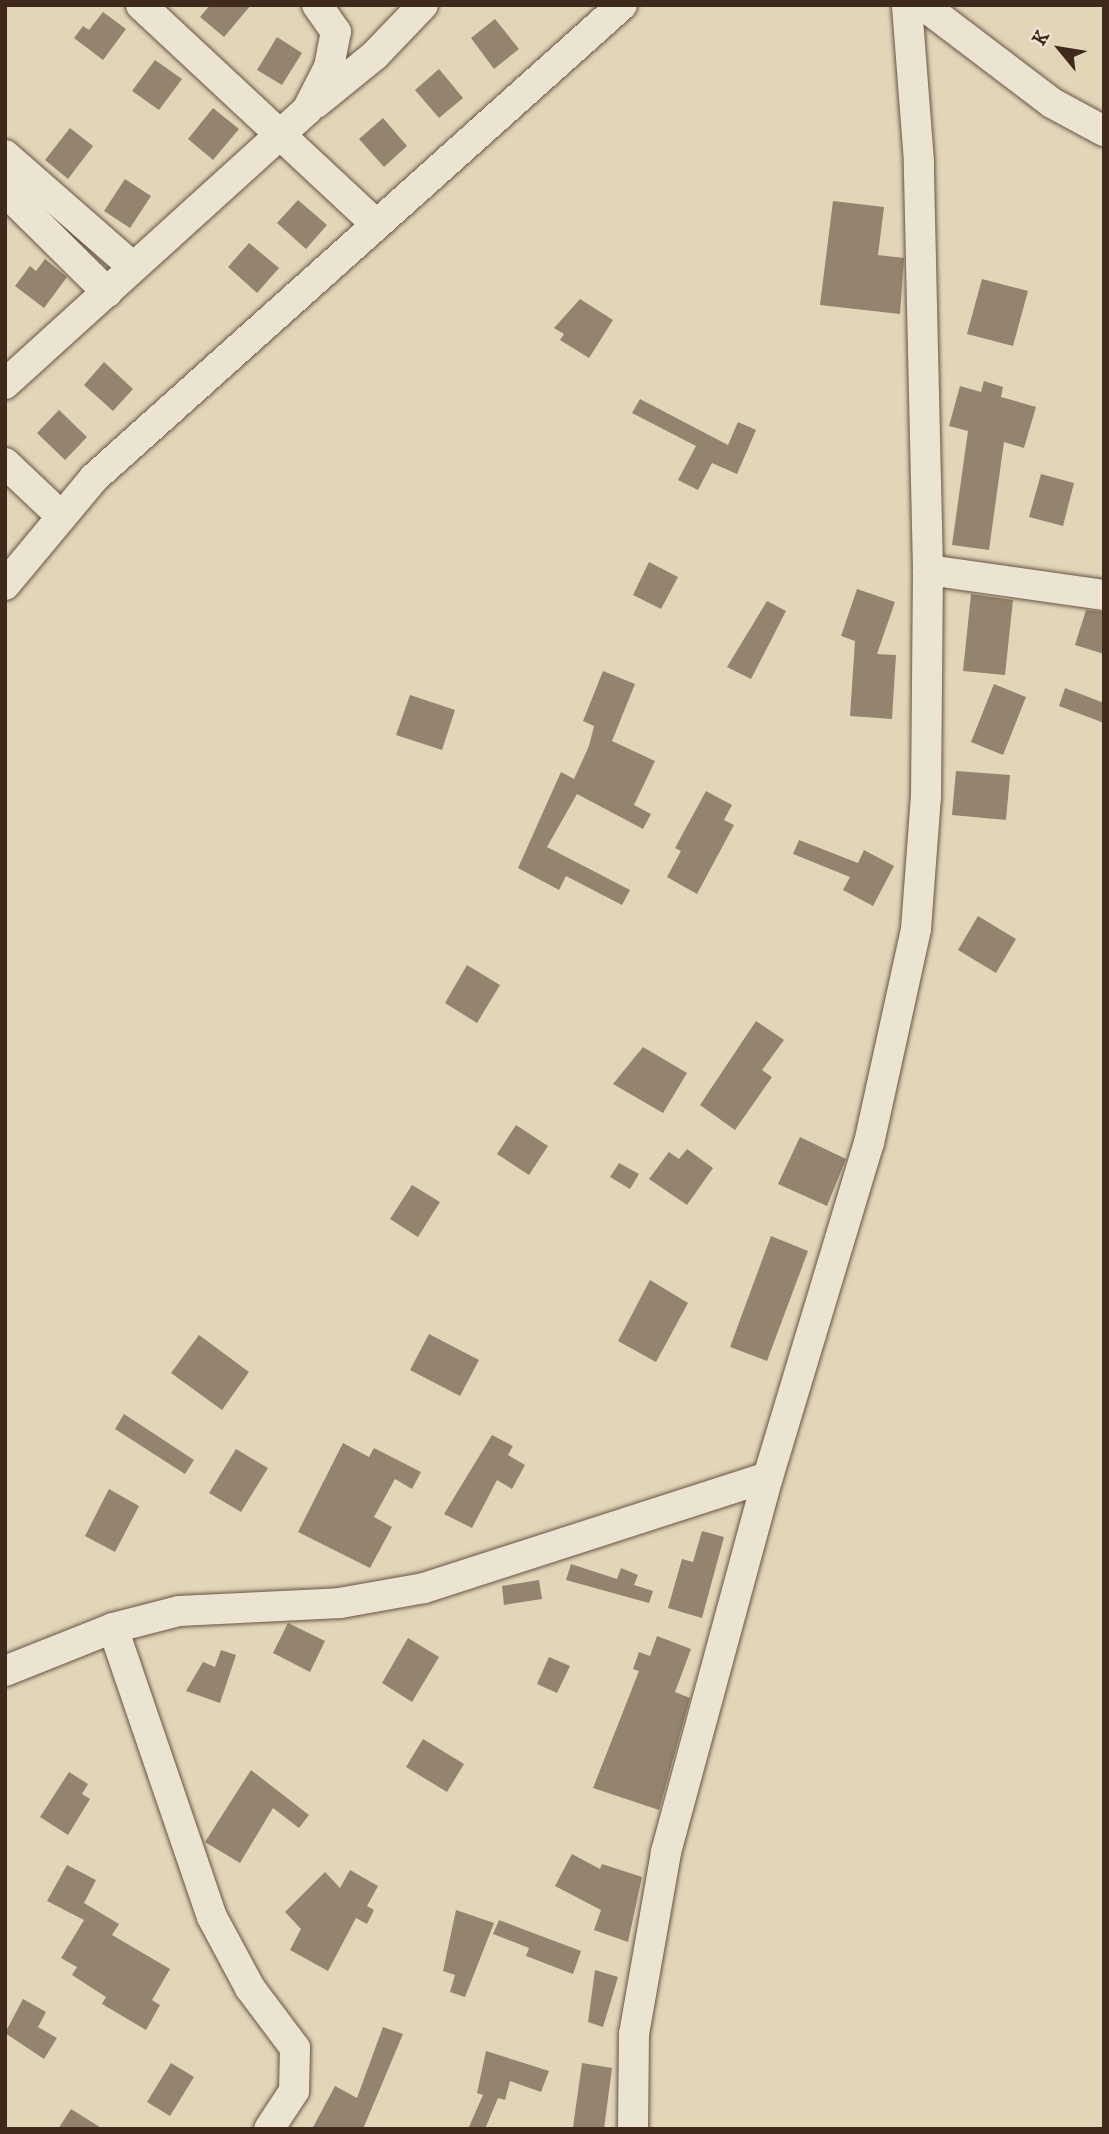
<!DOCTYPE html>
<html>
<head>
<meta charset="utf-8">
<style>
  body { margin:0 }
  #map { position:relative; width:1109px; height:2134px; overflow:hidden; background:#e2d6b9; font-family:"IM FELL DW Pica",serif }
  div>[style] { position:absolute }
  .building>* { inset:0; background:#94836e }
  .roads { filter:drop-shadow(0 0 2px #685443) drop-shadow(0 0 2px #685443) }
  .minor>* { height:30px; margin:-15px; padding:0 15px; transform-origin:15px; border-radius:15px; background:#ece4d2 }
  span { translate:-50% -50%; white-space:nowrap; text-align:center; line-height:1.15; -webkit-text-stroke:7px #ece4d2; paint-order:stroke }
  .frame { position:absolute; inset:0; border:7px solid #3f291c; pointer-events:none }
  .north { position:absolute; left:1025px; top:14px; width:70px; height:70px; -webkit-text-stroke:5px #ece4d2; paint-order:stroke; rotate:300deg; font-size:19px; font-weight:700; line-height:28px; text-align:center; color:#3f291c }
  .north::after { content:''; display:block; margin:auto; width:24px; height:32px; background:#3f291c; clip-path:polygon(50% 0,100% 100%,50% 72%,0 100%) }
</style>
</head>
<body>
<div id="map">
  <div class="building">
    <i style="clip-path:polygon(210px 5px,251px 5px,224px 37px,200px 17px)"></i>
    <i style="clip-path:polygon(103px 12px,126px 29px,103px 60px,74px 38px,83px 26px,89px 30px)"></i>
    <i style="clip-path:polygon(495px 19px,519px 49px,494px 69px,471px 38px)"></i>
    <i style="clip-path:polygon(277px 37px,302px 53px,282px 85px,257px 70px)"></i>
    <i style="clip-path:polygon(155px 60px,182px 79px,159px 110px,132px 91px)"></i>
    <i style="clip-path:polygon(439px 69px,463px 98px,439px 118px,415px 90px)"></i>
    <i style="clip-path:polygon(213px 108px,239px 129px,213px 160px,188px 139px)"></i>
    <i style="clip-path:polygon(383px 118px,407px 146px,384px 167px,359px 139px)"></i>
    <i style="clip-path:polygon(70px 128px,93px 146px,68px 179px,45px 160px)"></i>
    <i style="clip-path:polygon(125px 179px,151px 196px,130px 228px,104px 211px)"></i>
    <i style="clip-path:polygon(298px 200px,327px 225px,306px 249px,277px 223px)"></i>
    <i style="clip-path:polygon(833px 201px,884px 207px,878px 255px,904px 258px,900px 314px,820px 305px)"></i>
    <i style="clip-path:polygon(249px 243px,279px 268px,257px 293px,228px 267px)"></i>
    <i style="clip-path:polygon(45px 259px,67px 277px,44px 308px,15px 286px,30px 266px,36px 271px)"></i>
    <i style="clip-path:polygon(982px 279px,1028px 291px,1013px 346px,967px 334px)"></i>
    <i style="clip-path:polygon(580px 299px,613px 320px,589px 358px,560px 340px,564px 334px,554px 328px)"></i>
    <i style="clip-path:polygon(104px 362px,133px 389px,113px 411px,84px 385px)"></i>
    <i style="clip-path:polygon(984px 381px,1003px 387px,1001px 397px,1036px 407px,1024px 448px,1004px 442px,989px 550px,952px 545px,968px 431px,949px 426px,960px 386px,981px 392px)"></i>
    <i style="clip-path:polygon(640px 399px,728px 445px,738px 422px,756px 430px,737px 474px,712px 463px,698px 490px,678px 480px,696px 446px,632px 413px)"></i>
    <i style="clip-path:polygon(59px 410px,87px 437px,65px 460px,37px 433px)"></i>
    <i style="clip-path:polygon(1041px 474px,1074px 483px,1063px 526px,1029px 517px)"></i>
    <i style="clip-path:polygon(649px 562px,678px 577px,661px 609px,633px 595px)"></i>
    <i style="clip-path:polygon(857px 589px,895px 602px,877px 654px,896px 655px,892px 719px,850px 716px,855px 641px,841px 636px)"></i>
    <i style="clip-path:polygon(971px 594px,1013px 600px,1005px 675px,963px 671px)"></i>
    <i style="clip-path:polygon(767px 601px,786px 611px,751px 679px,727px 667px)"></i>
    <i style="clip-path:polygon(1086px 610px,1104px 612px,1104px 654px,1075px 645px)"></i>
    <i style="clip-path:polygon(603px 671px,635px 684px,612px 741px,655px 761px,634px 805px,651px 814px,643px 829px,577px 794px,547px 847px,630px 890px,622px 905px,566px 876px,559px 890px,518px 868px,561px 772px,574px 779px,589px 746px,594px 726px,583px 721px)"></i>
    <i style="clip-path:polygon(994px 684px,1026px 697px,1003px 755px,971px 742px)"></i>
    <i style="clip-path:polygon(1065px 688px,1104px 703px,1104px 723px,1059px 706px)"></i>
    <i style="clip-path:polygon(410px 695px,455px 710px,442px 750px,396px 735px)"></i>
    <i style="clip-path:polygon(956px 771px,1010px 775px,1006px 820px,952px 815px)"></i>
    <i style="clip-path:polygon(706px 791px,732px 805px,724px 820px,734px 825px,697px 894px,667px 877px,681px 851px,675px 848px)"></i>
    <i style="clip-path:polygon(799px 840px,858px 863px,864px 850px,894px 866px,873px 906px,843px 890px,850px 877px,793px 854px)"></i>
    <i style="clip-path:polygon(978px 916px,1016px 939px,996px 973px,958px 950px)"></i>
    <i style="clip-path:polygon(467px 965px,500px 985px,477px 1023px,445px 1003px)"></i>
    <i style="clip-path:polygon(756px 1021px,784px 1040px,762px 1070px,772px 1077px,735px 1130px,700px 1105px)"></i>
    <i style="clip-path:polygon(643px 1047px,687px 1073px,663px 1113px,613px 1084px)"></i>
    <i style="clip-path:polygon(516px 1125px,548px 1146px,529px 1175px,497px 1154px)"></i>
    <i style="clip-path:polygon(800px 1137px,846px 1159px,827px 1206px,778px 1184px)"></i>
    <i style="clip-path:polygon(687px 1149px,713px 1168px,687px 1205px,649px 1179px,669px 1152px,679px 1159px)"></i>
    <i style="clip-path:polygon(619px 1163px,639px 1174px,630px 1189px,610px 1177px)"></i>
    <i style="clip-path:polygon(412px 1185px,440px 1202px,418px 1237px,390px 1219px)"></i>
    <i style="clip-path:polygon(771px 1236px,808px 1251px,767px 1361px,730px 1347px)"></i>
    <i style="clip-path:polygon(650px 1280px,688px 1303px,656px 1362px,618px 1341px)"></i>
    <i style="clip-path:polygon(429px 1334px,479px 1360px,460px 1396px,410px 1370px)"></i>
    <i style="clip-path:polygon(199px 1335px,249px 1372px,222px 1410px,171px 1373px)"></i>
    <i style="clip-path:polygon(124px 1414px,194px 1460px,185px 1474px,115px 1429px)"></i>
    <i style="clip-path:polygon(492px 1435px,513px 1446px,508px 1455px,525px 1465px,512px 1489px,497px 1480px,472px 1528px,444px 1514px)"></i>
    <i style="clip-path:polygon(343px 1443px,369px 1457px,374px 1448px,421px 1472px,412px 1489px,395px 1479px,374px 1517px,392px 1527px,370px 1568px,298px 1532px)"></i>
    <i style="clip-path:polygon(236px 1449px,268px 1468px,241px 1512px,209px 1493px)"></i>
    <i style="clip-path:polygon(109px 1489px,139px 1506px,115px 1552px,85px 1536px)"></i>
    <i style="clip-path:polygon(702px 1531px,724px 1537px,702px 1618px,668px 1608px,682px 1559px,693px 1562px)"></i>
    <i style="clip-path:polygon(571px 1564px,617px 1579px,621px 1568px,638px 1575px,634px 1585px,653px 1591px,649px 1603px,566px 1580px)"></i>
    <i style="clip-path:polygon(539px 1580px,542px 1599px,504px 1605px,502px 1586px)"></i>
    <i style="clip-path:polygon(288px 1623px,325px 1641px,310px 1672px,273px 1653px)"></i>
    <i style="clip-path:polygon(657px 1636px,691px 1649px,675px 1692px,690px 1698px,659px 1810px,593px 1788px,639px 1671px,633px 1669px,639px 1652px,650px 1656px)"></i>
    <i style="clip-path:polygon(408px 1638px,439px 1657px,412px 1702px,382px 1683px)"></i>
    <i style="clip-path:polygon(221px 1650px,236px 1655px,220px 1703px,186px 1691px,203px 1662px,215px 1667px)"></i>
    <i style="clip-path:polygon(549px 1657px,570px 1666px,557px 1693px,537px 1684px)"></i>
    <i style="clip-path:polygon(423px 1739px,464px 1764px,447px 1792px,406px 1767px)"></i>
    <i style="clip-path:polygon(251px 1770px,309px 1815px,299px 1828px,273px 1808px,240px 1863px,205px 1842px)"></i>
    <i style="clip-path:polygon(69px 1772px,88px 1784px,82px 1794px,90px 1799px,68px 1835px,40px 1817px)"></i>
    <i style="clip-path:polygon(572px 1854px,600px 1869px,602px 1864px,642px 1877px,628px 1942px,594px 1930px,601px 1910px,555px 1886px)"></i>
    <i style="clip-path:polygon(67px 1865px,96px 1880px,84px 1903px,119px 1924px,112px 1935px,170px 1969px,152px 2000px,160px 2005px,146px 2030px,102px 2004px,106px 1997px,72px 1975px,77px 1967px,61px 1958px,84px 1920px,47px 1901px)"></i>
    <i style="clip-path:polygon(350px 1870px,378px 1886px,367px 1906px,374px 1910px,367px 1924px,356px 1918px,328px 1971px,290px 1950px,301px 1929px,285px 1912px,325px 1872px,340px 1888px)"></i>
    <i style="clip-path:polygon(456px 1910px,494px 1923px,465px 1997px,450px 1992px,455px 1975px,443px 1971px)"></i>
    <i style="clip-path:polygon(499px 1920px,581px 1951px,573px 1974px,526px 1956px,529px 1948px,493px 1934px)"></i>
    <i style="clip-path:polygon(595px 1970px,618px 1977px,603px 2027px,588px 2022px)"></i>
    <i style="clip-path:polygon(23px 1999px,46px 2012px,38px 2027px,57px 2038px,44px 2059px,5px 2033px)"></i>
    <i style="clip-path:polygon(383px 2027px,403px 2034px,363px 2129px,312px 2129px,335px 2086px,357px 2098px)"></i>
    <i style="clip-path:polygon(486px 2051px,549px 2071px,541px 2092px,510px 2081px,505px 2100px,498px 2098px,485px 2129px,468px 2129px,483px 2095px,477px 2093px)"></i>
    <i style="clip-path:polygon(171px 2063px,194px 2077px,170px 2116px,147px 2102px)"></i>
    <i style="clip-path:polygon(582px 2063px,612px 2068px,604px 2129px,573px 2127px)"></i>
    <i style="clip-path:polygon(71px 2109px,103px 2129px,58px 2129px)"></i>
  </div>
  <div class="roads">
    <div class="minor">
      <i style="left:141px;top:5px;width:320px;rotate:43deg"></i>
      <i style="left:923px;top:5px;width:162px;rotate:37.2deg"></i>
      <i style="left:1052px;top:103px;width:59px;rotate:28.3deg"></i>
      <i style="left:316px;top:103px;width:76px;rotate:-39.1deg"></i>
      <i style="left:375px;top:55px;width:69px;rotate:-46.2deg"></i>
      <i style="left:5px;top:155px;width:169px;rotate:41.2deg"></i>
      <i style="left:5px;top:191px;width:144px;rotate:44.7deg"></i>
      <i style="left:5px;top:384px;width:408px;rotate:-42.2deg"></i>
      <i style="left:307px;top:110px;width:48px;rotate:-62.9deg"></i>
      <i style="left:329px;top:67px;width:36px;rotate:-79deg"></i>
      <i style="left:336px;top:32px;width:33px;rotate:-125deg"></i>
      <i style="left:5px;top:463px;width:74px;rotate:43.4deg"></i>
      <i style="left:928px;top:570px;width:178px;rotate:8.1deg"></i>
      <i style="left:5px;top:585px;width:139px;rotate:-50.2deg"></i>
      <i style="left:94px;top:478px;width:709px;rotate:-41.86deg"></i>
      <i style="left:113px;top:1628px;width:305px;rotate:71.1deg"></i>
      <i style="left:212px;top:1917px;width:81px;rotate:61.8deg"></i>
      <i style="left:250px;top:1988px;width:75px;rotate:53.1deg"></i>
      <i style="left:295px;top:2048px;width:43px;rotate:91.3deg"></i>
      <i style="left:294px;top:2091px;width:45px;rotate:123.3deg"></i>
      <i style="left:5px;top:1671px;width:116px;rotate:-21.7deg"></i>
      <i style="left:113px;top:1628px;width:68px;rotate:-14.4deg"></i>
      <i style="left:179px;top:1611px;width:161px;rotate:-2.8deg"></i>
      <i style="left:340px;top:1603px;width:85px;rotate:-10.1deg"></i>
      <i style="left:424px;top:1588px;width:361px;rotate:-17.9deg"></i>
      <i style="left:633px;top:2129px;width:95px;rotate:-89.4deg"></i>
      <i style="left:634px;top:2034px;width:185px;rotate:-80deg"></i>
      <i style="left:666px;top:1852px;width:389px;rotate:-74.8deg"></i>
      <i style="left:768px;top:1477px;width:349px;rotate:-73.2deg"></i>
      <i style="left:869px;top:1143px;width:219px;rotate:-77.6deg"></i>
      <i style="left:916px;top:929px;width:132px;rotate:-85.7deg"></i>
      <i style="left:926px;top:797px;width:227px;rotate:-89.5deg"></i>
      <i style="left:928px;top:570px;width:408px;rotate:-91.3deg"></i>
      <i style="left:919px;top:162px;width:157px;rotate:-94.4deg"></i>
    </div>
  </div>
  <div class="frame"></div>
  <div class="north">K</div>
</div>
</body>
</html>
